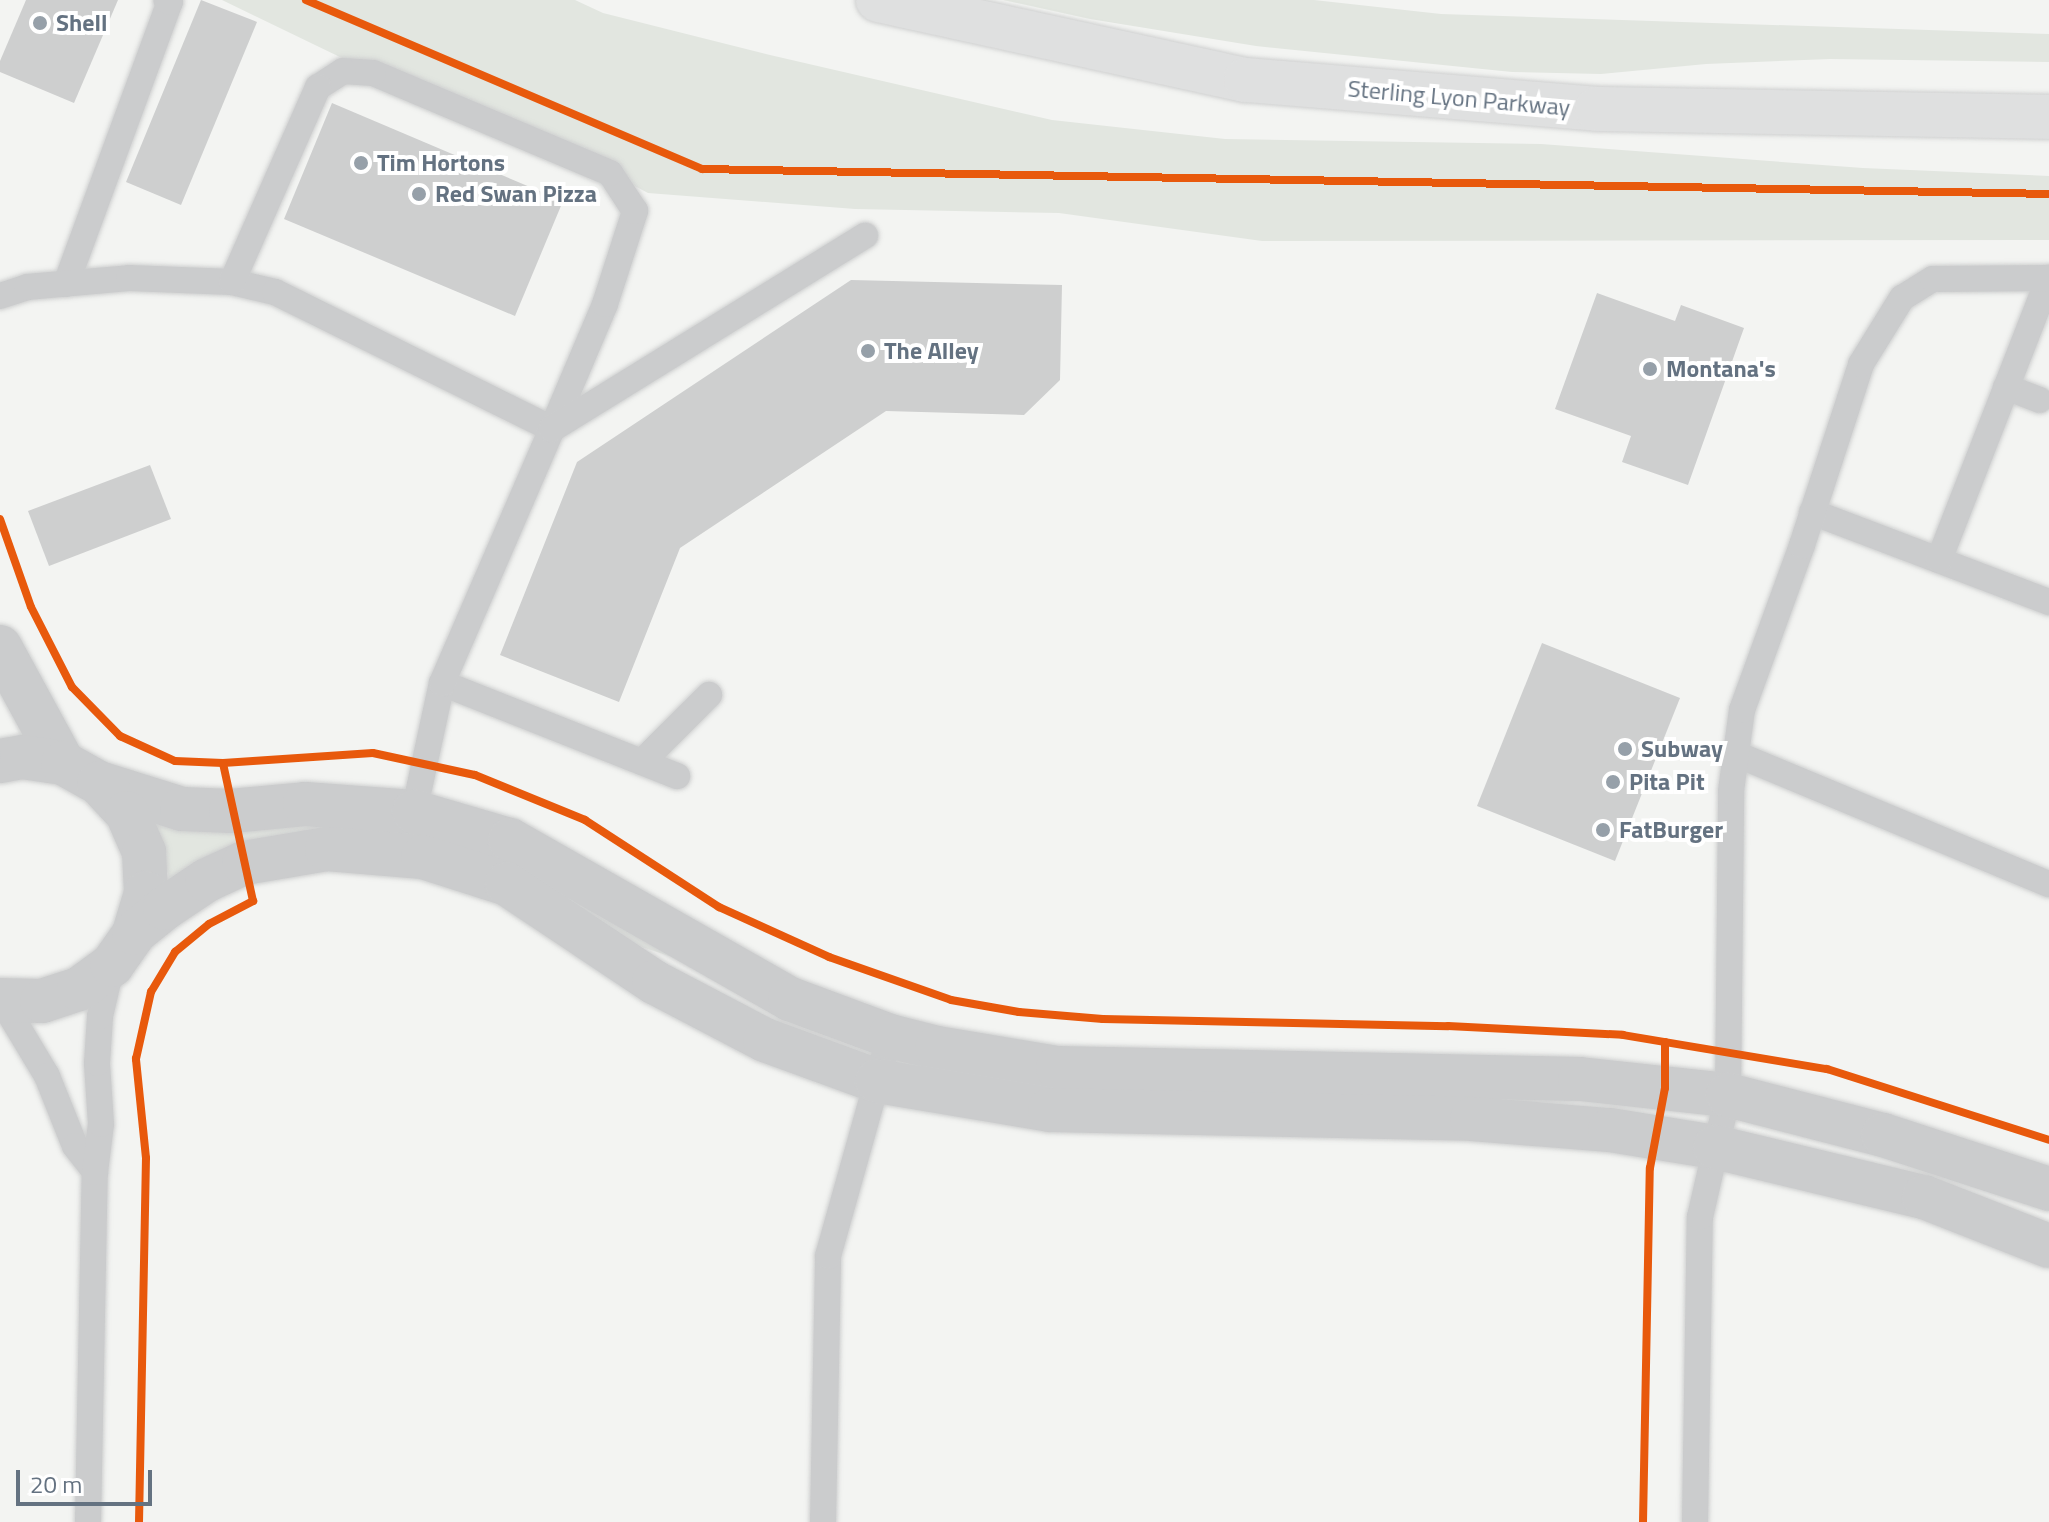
<!DOCTYPE html>
<html>
<head>
<meta charset="utf-8">
<style>
  body { margin:0 }
  #map { position:relative; width:2049px; height:1522px; overflow:hidden; background:#f3f4f2; font-family:"Titillium Web",sans-serif }
  div>[style] { position:absolute }
  .green>* { inset:0; background:#e2e6e0 }
  .building>* { inset:0; background:#cecfcf }
  .roads { filter:drop-shadow(0 0 2px #cfd0d0) drop-shadow(0 0 2px #cfd0d0) }
  .lane>* { height:26px; margin:-13px; padding:0 13px; transform-origin:13px; border-radius:13px; background:#cbcccd }
  .street>* { height:44px; margin:-22px; padding:0 22px; transform-origin:22px; border-radius:22px; background:#cbcccd }
  .secondary>* { height:44px; margin:-22px; padding:0 22px; transform-origin:22px; border-radius:22px; background:#dfe0e0 }
  .cycleway>* { height:8px; margin:-4px; padding:0 4px; transform-origin:4px; border-radius:4px; background:#e8590c }
  .dots>* { width:22px; height:22px; translate:-50% -50%; box-sizing:border-box; border:4px solid #fff; border-radius:50% }
  span { translate:-50% -50%; white-space:nowrap; text-align:center; line-height:1.15; -webkit-text-stroke:8px #fff; paint-order:stroke }
  .poi-label { font-size:24px; color:#647281; font-weight:700 }
  .left { translate:0 -50%; text-align:left }
  .street-label { font-size:24px; color:#647281 }
  .scale { position:absolute; left:16px; top:1470px; width:136px; height:36px; box-sizing:border-box; border:4px solid #647281; border-top:0; padding-left:10px; font-size:24px; line-height:28px; white-space:nowrap; color:#647281; -webkit-text-stroke:6px #fff; paint-order:stroke }
</style>
</head>
<body>
<div id="map">
  <div class="green">
    <i style="clip-path:polygon(222px 0,575px 0,603px 13px,770px 55px,1052px 120px,1225px 139px,1541px 144px,1863px 168px,2049px 176px,2049px 240px,1262px 241px,1059px 213px,855px 209px,648px 193px,610px 173px,373px 73px)"></i>
    <i style="clip-path:polygon(1003px 0,1314px 0,1441px 14px,2049px 34px,2049px 62px,1830px 59px,1706px 64px,1601px 74px,1512px 72px,1256px 46px,1090px 19px)"></i>
    <i style="clip-path:polygon(150px 818px,469px 836px,672px 952px,669px 956px,642px 947px,472px 858px,169px 877px)"></i>
  </div>
  <div class="building">
    <i style="clip-path:polygon(26px 0,118px 0,74px 103px,0 72px,0 61px)"></i>
    <i style="clip-path:polygon(201px 0,257px 22px,181px 205px,126px 182px)"></i>
    <i style="clip-path:polygon(332px 103px,563px 201px,515px 316px,284px 219px)"></i>
    <i style="clip-path:polygon(851px 280px,1062px 285px,1060px 380px,1024px 415px,886px 411px,680px 548px,619px 702px,500px 655px,577px 462px)"></i>
    <i style="clip-path:polygon(1597px 293px,1675px 321px,1681px 305px,1744px 328px,1688px 485px,1622px 462px,1631px 436px,1555px 409px)"></i>
    <i style="clip-path:polygon(150px 465px,171px 519px,49px 566px,28px 511px)"></i>
    <i style="clip-path:polygon(1542px 643px,1680px 698px,1615px 861px,1477px 806px)"></i>
  </div>
  <div class="roads">
    <div class="lane">
      <i style="left:66px;top:284px;width:301px;rotate:-69.8deg"></i>
      <i style="left:170px;top:2px;width:4px;rotate:-153deg"></i>
      <i style="left:0;top:296px;width:28px;rotate:-18deg"></i>
      <i style="left:27px;top:287px;width:102px;rotate:-5deg"></i>
      <i style="left:129px;top:278px;width:103px;rotate:2.2deg"></i>
      <i style="left:232px;top:282px;width:44px;rotate:13.1deg"></i>
      <i style="left:275px;top:292px;width:309px;rotate:26.3deg"></i>
      <i style="left:552px;top:429px;width:136px;rotate:-67deg"></i>
      <i style="left:605px;top:304px;width:98px;rotate:-72.1deg"></i>
      <i style="left:635px;top:211px;width:45px;rotate:-123.3deg"></i>
      <i style="left:610px;top:173px;width:257px;rotate:-157.1deg"></i>
      <i style="left:373px;top:73px;width:30px;rotate:-176deg"></i>
      <i style="left:343px;top:71px;width:30px;rotate:147deg"></i>
      <i style="left:318px;top:87px;width:213px;rotate:113.8deg"></i>
      <i style="left:2006px;top:387px;width:36px;rotate:21deg"></i>
      <i style="left:1812px;top:512px;width:254px;rotate:20.8deg"></i>
      <i style="left:1939px;top:560px;width:303px;rotate:-68.7deg"></i>
      <i style="left:442px;top:683px;width:253px;rotate:21.6deg"></i>
      <i style="left:1736px;top:754px;width:339px;rotate:22.6deg"></i>
      <i style="left:642px;top:762px;width:95px;rotate:-45deg"></i>
      <i style="left:414px;top:812px;width:132px;rotate:-77.8deg"></i>
      <i style="left:442px;top:683px;width:277px;rotate:-66.6deg"></i>
      <i style="left:552px;top:429px;width:368px;rotate:-31.7deg"></i>
      <i style="left:2px;top:1001px;width:87px;rotate:59deg"></i>
      <i style="left:47px;top:1076px;width:75px;rotate:68.2deg"></i>
      <i style="left:75px;top:1146px;width:33px;rotate:52deg"></i>
      <i style="left:88px;top:1522px;width:350px;rotate:-88.9deg"></i>
      <i style="left:95px;top:1172px;width:48px;rotate:-82.9deg"></i>
      <i style="left:101px;top:1124px;width:61px;rotate:-93.8deg"></i>
      <i style="left:97px;top:1063px;width:47px;rotate:-86.3deg"></i>
      <i style="left:100px;top:1016px;width:52px;rotate:-76.8deg"></i>
      <i style="left:823px;top:1522px;width:266px;rotate:-88.9deg"></i>
      <i style="left:828px;top:1256px;width:229px;rotate:-74.3deg"></i>
      <i style="left:1695px;top:1522px;width:305px;rotate:-89.1deg"></i>
      <i style="left:1700px;top:1217px;width:125px;rotate:-77.1deg"></i>
      <i style="left:1728px;top:1095px;width:304px;rotate:-89.4deg"></i>
      <i style="left:1731px;top:791px;width:82px;rotate:-82.3deg"></i>
      <i style="left:1742px;top:710px;width:176px;rotate:-70deg"></i>
      <i style="left:1802px;top:545px;width:190px;rotate:-71.9deg"></i>
      <i style="left:1861px;top:364px;width:78px;rotate:-58.2deg"></i>
      <i style="left:1902px;top:298px;width:36px;rotate:-32deg"></i>
      <i style="left:1933px;top:279px;width:116px;rotate:-0.5deg"></i>
    </div>
    <div class="street">
      <i style="left:0;top:647px;width:132px;rotate:61.5deg"></i>
      <i style="left:0;top:761px;width:22px;rotate:-10deg"></i>
      <i style="left:22px;top:757px;width:41px;rotate:8.3deg"></i>
      <i style="left:63px;top:763px;width:41px;rotate:29.1deg"></i>
      <i style="left:99px;top:783px;width:87px;rotate:17.4deg"></i>
      <i style="left:182px;top:809px;width:49px;rotate:2.3deg"></i>
      <i style="left:231px;top:811px;width:74px;rotate:-5.4deg"></i>
      <i style="left:305px;top:804px;width:109px;rotate:4.2deg"></i>
      <i style="left:414px;top:812px;width:100px;rotate:16.3deg"></i>
      <i style="left:510px;top:840px;width:322px;rotate:29.6deg"></i>
      <i style="left:790px;top:999px;width:107px;rotate:20.3deg"></i>
      <i style="left:890px;top:1036px;width:49px;rotate:14.3deg"></i>
      <i style="left:937px;top:1048px;width:123px;rotate:9.4deg"></i>
      <i style="left:1058px;top:1068px;width:522px;rotate:1.21deg"></i>
      <i style="left:1580px;top:1079px;width:149px;rotate:6.2deg"></i>
      <i style="left:1728px;top:1095px;width:160px;rotate:14.5deg"></i>
      <i style="left:1883px;top:1135px;width:175px;rotate:18deg"></i>
      <i style="left:99px;top:783px;width:41px;rotate:47deg"></i>
      <i style="left:127px;top:813px;width:43px;rotate:66.4deg"></i>
      <i style="left:144px;top:852px;width:41px;rotate:87.2deg"></i>
      <i style="left:146px;top:893px;width:42px;rotate:106.7deg"></i>
      <i style="left:0;top:1000px;width:42px;rotate:1.4deg"></i>
      <i style="left:42px;top:1001px;width:39px;rotate:-18deg"></i>
      <i style="left:79px;top:989px;width:41px;rotate:-36deg"></i>
      <i style="left:112px;top:965px;width:39px;rotate:-55deg"></i>
      <i style="left:134px;top:933px;width:40px;rotate:-39deg"></i>
      <i style="left:165px;top:908px;width:50px;rotate:-33.7deg"></i>
      <i style="left:207px;top:880px;width:41px;rotate:-24.7deg"></i>
      <i style="left:244px;top:863px;width:84px;rotate:-9.6deg"></i>
      <i style="left:327px;top:849px;width:96px;rotate:4.8deg"></i>
      <i style="left:423px;top:857px;width:88px;rotate:17.8deg"></i>
      <i style="left:507px;top:884px;width:177px;rotate:33.7deg"></i>
      <i style="left:654px;top:982px;width:125px;rotate:27.6deg"></i>
      <i style="left:765px;top:1040px;width:119px;rotate:20.1deg"></i>
      <i style="left:877px;top:1081px;width:175px;rotate:9.5deg"></i>
      <i style="left:1050px;top:1110px;width:422px;rotate:1.2deg"></i>
      <i style="left:1472px;top:1119px;width:138px;rotate:4.6deg"></i>
      <i style="left:1610px;top:1130px;width:106px;rotate:9.2deg"></i>
      <i style="left:1715px;top:1147px;width:215px;rotate:13.5deg"></i>
      <i style="left:1924px;top:1197px;width:134px;rotate:21.4deg"></i>
    </div>
    <div class="secondary">
      <i style="left:878px;top:0;width:377px;rotate:12.3deg"></i>
      <i style="left:1246px;top:80px;width:352px;rotate:4.7deg"></i>
      <i style="left:1597px;top:109px;width:452px;rotate:1deg"></i>
    </div>
  </div>
  <div class="cycleway">
    <i style="left:306px;top:0;width:431px;rotate:23.1deg"></i>
    <i style="left:702px;top:169px;width:1347px;rotate:1.06deg"></i>
    <i style="left:0;top:519px;width:93px;rotate:70.6deg"></i>
    <i style="left:31px;top:607px;width:90px;rotate:62.9deg"></i>
    <i style="left:72px;top:687px;width:69px;rotate:45.6deg"></i>
    <i style="left:120px;top:736px;width:60px;rotate:24.4deg"></i>
    <i style="left:175px;top:761px;width:48px;rotate:2.4deg"></i>
    <i style="left:223px;top:763px;width:150px;rotate:-3.8deg"></i>
    <i style="left:373px;top:753px;width:104px;rotate:12.2deg"></i>
    <i style="left:475px;top:775px;width:119px;rotate:22.2deg"></i>
    <i style="left:585px;top:820px;width:160px;rotate:33deg"></i>
    <i style="left:719px;top:907px;width:121px;rotate:24.4deg"></i>
    <i style="left:829px;top:957px;width:129px;rotate:19.4deg"></i>
    <i style="left:951px;top:1000px;width:69px;rotate:10deg"></i>
    <i style="left:1019px;top:1012px;width:84px;rotate:4.8deg"></i>
    <i style="left:1103px;top:1019px;width:345px;rotate:1.2deg"></i>
    <i style="left:1448px;top:1026px;width:175px;rotate:2.9deg"></i>
    <i style="left:1623px;top:1035px;width:207px;rotate:9.5deg"></i>
    <i style="left:1827px;top:1069px;width:233px;rotate:17.7deg"></i>
    <i style="left:139px;top:1522px;width:364px;rotate:-88.9deg"></i>
    <i style="left:146px;top:1158px;width:100px;rotate:-95.8deg"></i>
    <i style="left:136px;top:1059px;width:69px;rotate:-77.4deg"></i>
    <i style="left:151px;top:992px;width:47px;rotate:-59deg"></i>
    <i style="left:175px;top:952px;width:44px;rotate:-39.5deg"></i>
    <i style="left:209px;top:924px;width:50px;rotate:-27.6deg"></i>
    <i style="left:253px;top:901px;width:141px;rotate:-102.3deg"></i>
    <i style="left:1643px;top:1522px;width:354px;rotate:-88.9deg"></i>
    <i style="left:1650px;top:1168px;width:81px;rotate:-79.4deg"></i>
    <i style="left:1665px;top:1088px;width:46px;rotate:-90deg"></i>
  </div>
  <div class="dots">
    <i style="left:40px;top:23px;background:#96a0a9"></i>
    <i style="left:361px;top:163px;background:#96a0a9"></i>
    <i style="left:419px;top:194px;background:#96a0a9"></i>
    <i style="left:868px;top:351px;background:#96a0a9"></i>
    <i style="left:1650px;top:369px;background:#96a0a9"></i>
    <i style="left:1625px;top:749px;background:#96a0a9"></i>
    <i style="left:1613px;top:782px;background:#96a0a9"></i>
    <i style="left:1603px;top:830px;background:#96a0a9"></i>
  </div>
  <div class="poi-label">
    <span class="left" style="left:56px;top:23px">Shell</span>
    <span class="left" style="left:377px;top:163px">Tim Hortons</span>
    <span class="left" style="left:435px;top:194px">Red Swan Pizza</span>
    <span class="left" style="left:884px;top:351px">The Alley</span>
    <span class="left" style="left:1666px;top:369px">Montana's</span>
    <span class="left" style="left:1641px;top:749px">Subway</span>
    <span class="left" style="left:1629px;top:782px">Pita Pit</span>
    <span class="left" style="left:1619px;top:830px">FatBurger</span>
  </div>
  <div class="street-label">
    <span style="left:1459px;top:98px;rotate:5deg">Sterling Lyon Parkway</span>
  </div>
  <div class="scale">20 m</div>
</div>
</body>
</html>
